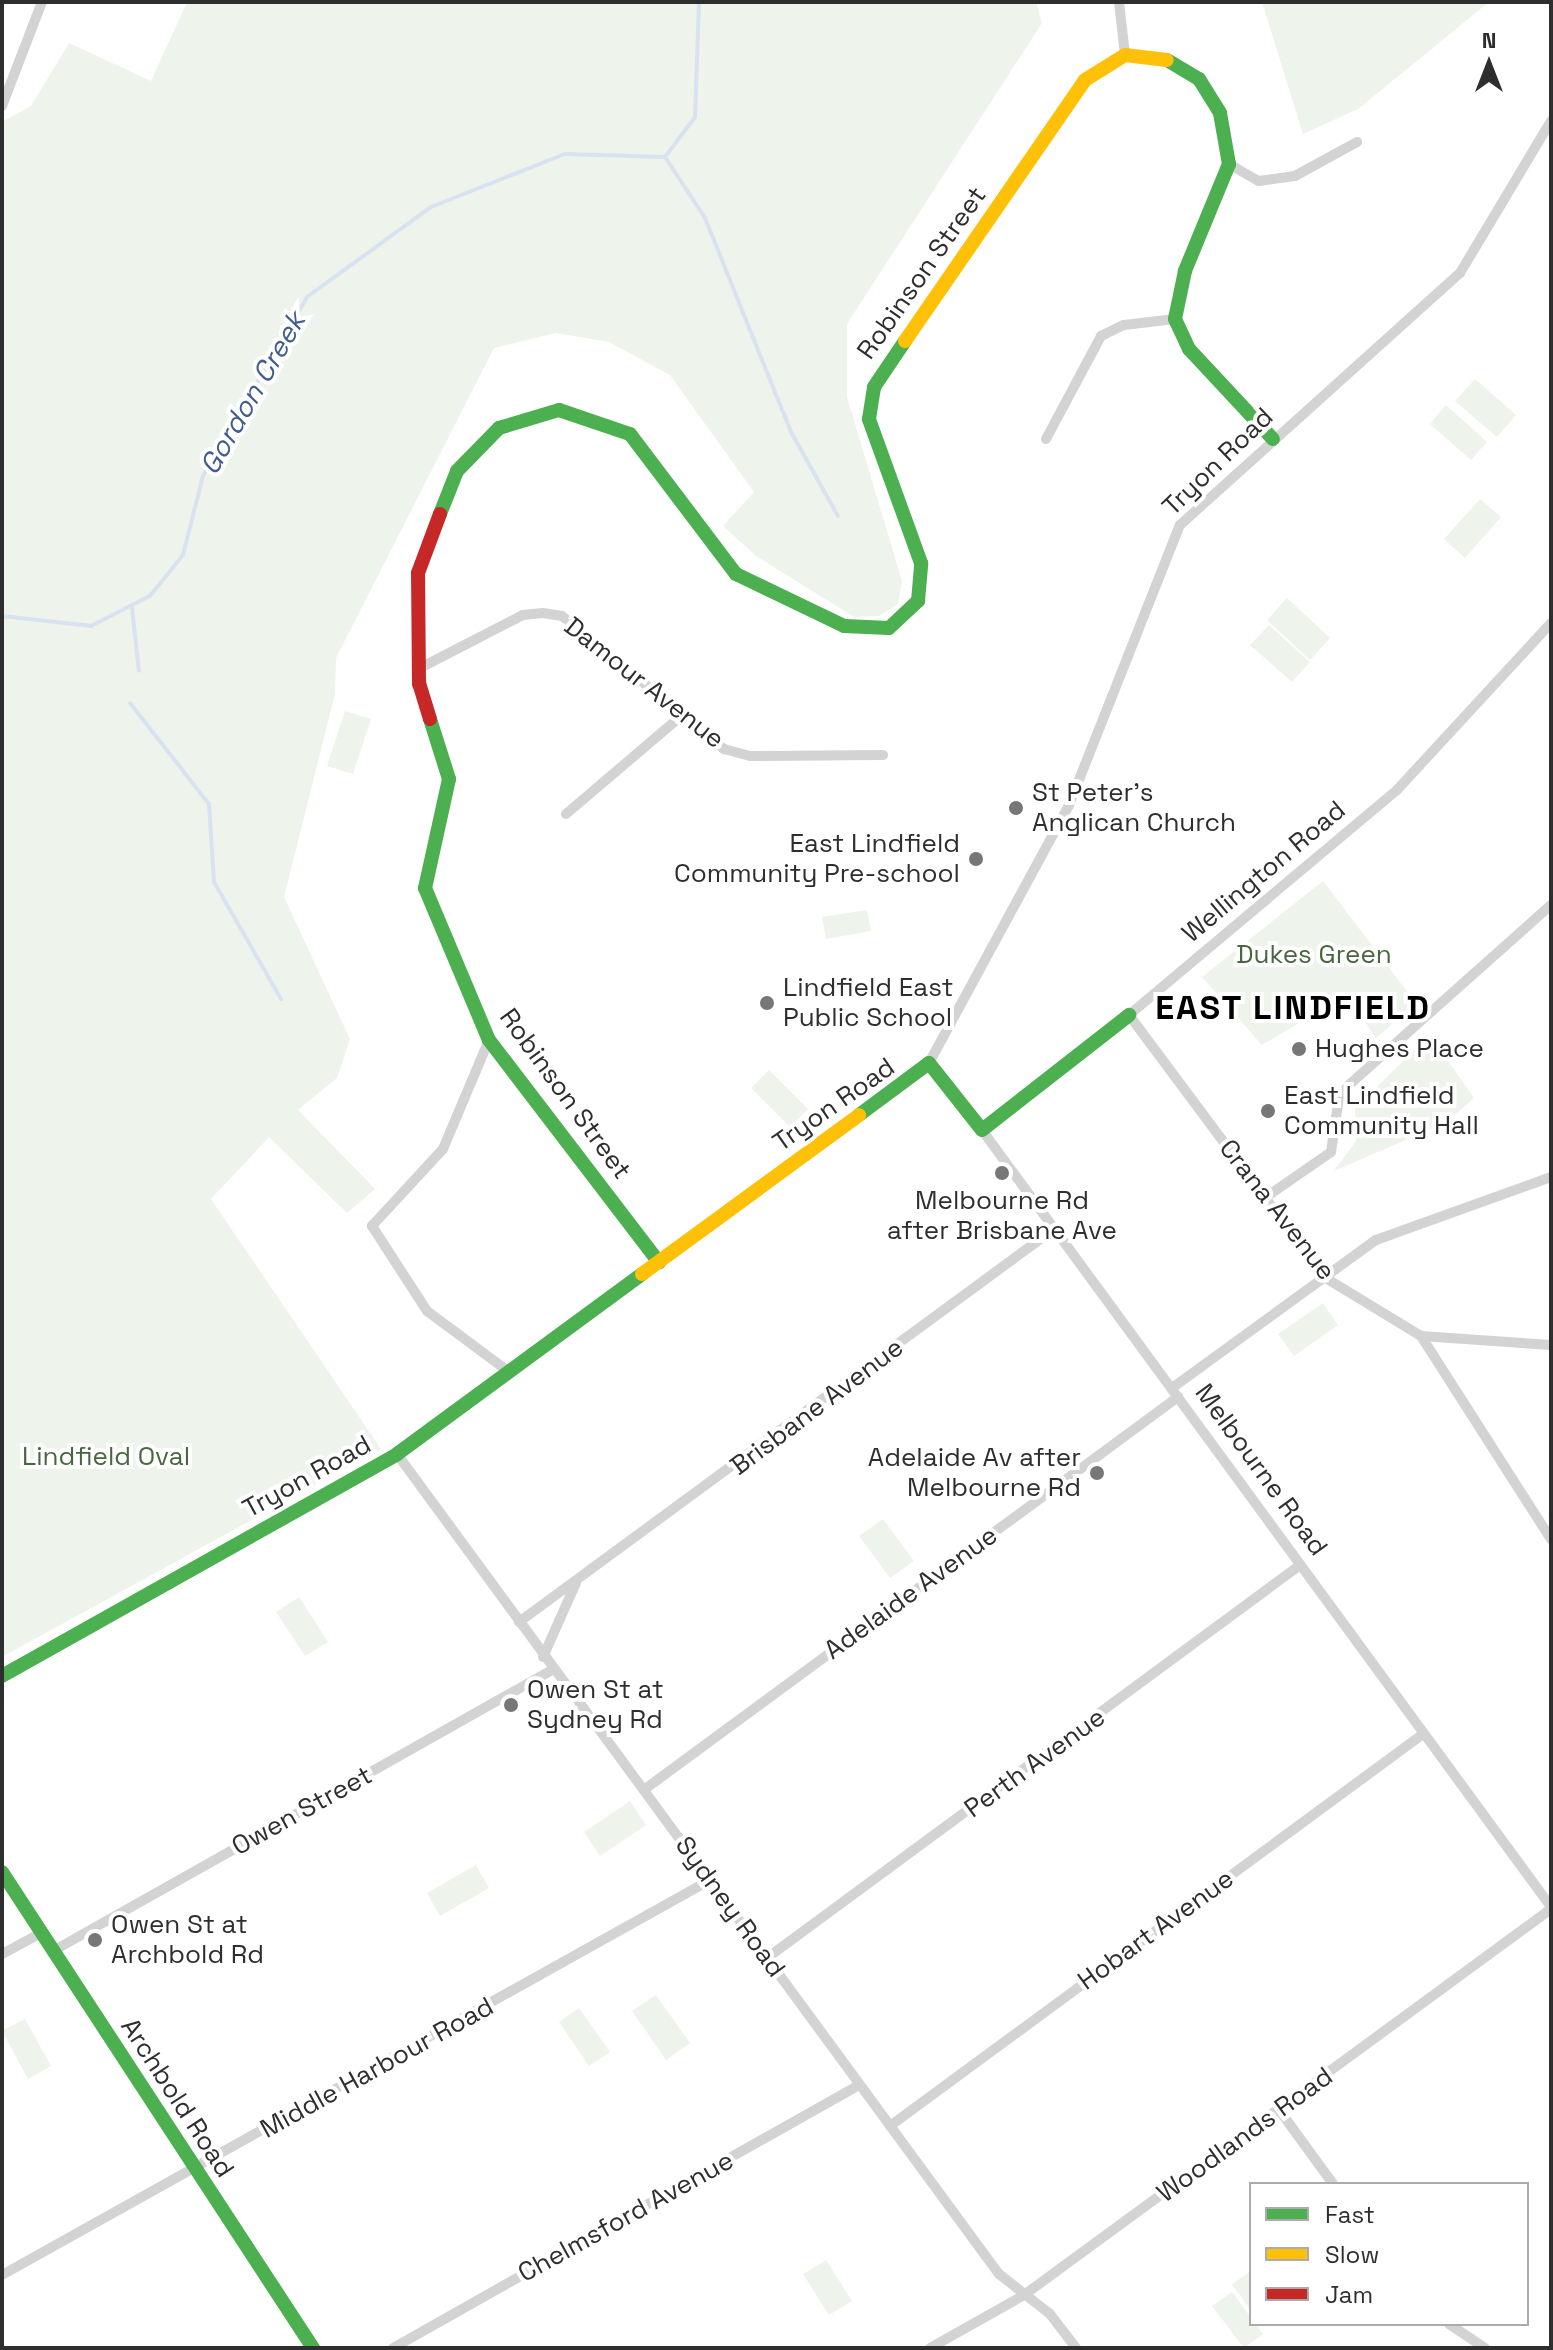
<!DOCTYPE html>
<html>
<head>
<meta charset="utf-8">
<style>
  body { margin:0 }
  #map { position:relative; width:1553px; height:2350px; overflow:hidden; background:#fff; font-family:"Space Grotesk",sans-serif }
  div>[style] { position:absolute }
  .green>* { inset:0; background:#eef3ec }
  .stream>* { height:4px; margin:-2px; padding:0 2px; transform-origin:2px; border-radius:2px; background:#d9e2f0 }
  .street>* { height:10px; margin:-5px; padding:0 5px; transform-origin:5px; border-radius:5px; background:#d3d3d3 }
  .fast>* { height:14px; margin:-7px; padding:0 7px; transform-origin:7px; border-radius:7px; background:#4caf50 }
  .slow>* { height:14px; margin:-7px; padding:0 7px; transform-origin:7px; border-radius:7px; background:#ffc107 }
  .jam>* { height:14px; margin:-7px; padding:0 7px; transform-origin:7px; border-radius:7px; background:#c62828 }
  .dots>* { width:22px; height:22px; translate:-50% -50%; box-sizing:border-box; border:4px solid #fff; border-radius:50% }
  span { translate:-50% -50%; white-space:nowrap; text-align:center; line-height:1.15; -webkit-text-stroke:8px #fff; paint-order:stroke }
  .street-label { font-size:26px; color:#2e2e2e }
  .poi-label { font-size:26px; color:#2e2e2e }
  .left { translate:0 -50%; text-align:left }
  .right { translate:-100% -50%; text-align:right }
  .park-label { font-size:26px; color:#48673e }
  .water-label { font-size:28px; color:#405d8b; font-style:italic }
  .district-label { font-size:34px; color:#000; font-weight:700; letter-spacing:2px }
  .frame { position:absolute; inset:0; border:4px solid #2e2e2e; pointer-events:none }
  .legend { position:absolute; left:1249px; top:2182px; width:280px; height:144px; box-sizing:border-box; background:#fff; border:2px solid #ababab; margin:0; padding:10px 14px; list-style:none; font-size:24px; color:#2e2e2e }
  .legend li { display:flex; align-items:center; gap:16px; height:40px }
  .legend b { width:40px; border:2px solid #ababab }
  .north { position:absolute; left:1449px; top:24px; width:80px; height:80px; -webkit-text-stroke:6px #fff; paint-order:stroke; rotate:0deg; font-size:22px; font-weight:700; line-height:32px; text-align:center; color:#2e2e2e }
  .north::after { content:''; display:block; margin:auto; width:28px; height:36px; background:#2e2e2e; clip-path:polygon(50% 0,100% 100%,50% 72%,0 100%) }
</style>
</head>
<body>
<div id="map">
  <div class="green">
    <i style="clip-path:polygon(187px 2px,1036px 2px,1042px 23px,847px 324px,847px 397px,902px 581px,898px 604px,879px 616px,854px 617px,756px 556px,723px 526px,754px 492px,670px 375px,609px 342px,556px 333px,494px 348px,336px 658px,335px 694px,284px 897px,350px 1039px,337px 1078px,298px 1110px,375px 1189px,347px 1213px,269px 1137px,211px 1199px,381px 1449px,2px 1657px,2px 122px,31px 106px,69px 43px,151px 81px)"></i>
    <i style="clip-path:polygon(1262px 2px,1489px 2px,1358px 109px,1303px 134px)"></i>
    <i style="clip-path:polygon(1475px 379px,1516px 415px,1497px 437px,1455px 401px)"></i>
    <i style="clip-path:polygon(1446px 405px,1487px 442px,1471px 460px,1430px 424px)"></i>
    <i style="clip-path:polygon(1480px 499px,1501px 517px,1465px 558px,1444px 539px)"></i>
    <i style="clip-path:polygon(1287px 598px,1330px 638px,1310px 660px,1267px 620px)"></i>
    <i style="clip-path:polygon(1269px 625px,1310px 662px,1292px 682px,1250px 645px)"></i>
    <i style="clip-path:polygon(345px 711px,371px 719px,353px 774px,327px 766px)"></i>
    <i style="clip-path:polygon(1323px 881px,1416px 1003px,1376px 1038px,1346px 995px,1262px 1045px,1202px 977px)"></i>
    <i style="clip-path:polygon(867px 910px,871px 931px,826px 939px,822px 917px)"></i>
    <i style="clip-path:polygon(1430px 1035px,1474px 1098px,1447px 1122px,1334px 1171px,1356px 1141px,1355px 1108px)"></i>
    <i style="clip-path:polygon(769px 1070px,808px 1109px,790px 1127px,751px 1088px)"></i>
    <i style="clip-path:polygon(1323px 1303px,1338px 1325px,1294px 1356px,1278px 1334px)"></i>
    <i style="clip-path:polygon(883px 1519px,914px 1561px,890px 1578px,859px 1536px)"></i>
    <i style="clip-path:polygon(299px 1597px,328px 1642px,305px 1656px,276px 1612px)"></i>
    <i style="clip-path:polygon(630px 1801px,646px 1825px,600px 1856px,584px 1832px)"></i>
    <i style="clip-path:polygon(476px 1865px,489px 1888px,440px 1916px,427px 1893px)"></i>
    <i style="clip-path:polygon(656px 1995px,690px 2043px,666px 2060px,632px 2011px)"></i>
    <i style="clip-path:polygon(579px 2008px,610px 2052px,589px 2066px,559px 2022px)"></i>
    <i style="clip-path:polygon(25px 2019px,51px 2066px,28px 2079px,2px 2031px)"></i>
    <i style="clip-path:polygon(826px 2260px,852px 2301px,829px 2315px,803px 2274px)"></i>
    <i style="clip-path:polygon(1251px 2271px,1251px 2311px,1232px 2284px)"></i>
    <i style="clip-path:polygon(1232px 2292px,1263px 2334px,1244px 2348px,1212px 2306px)"></i>
  </div>
  <div class="stream">
    <i style="left:665px;top:157px;width:73px;rotate:56.7deg"></i>
    <i style="left:705px;top:218px;width:231px;rotate:68.1deg"></i>
    <i style="left:791px;top:432px;width:96px;rotate:60.8deg"></i>
    <i style="left:132px;top:608px;width:63px;rotate:83.7deg"></i>
    <i style="left:2px;top:616px;width:90px;rotate:6.4deg"></i>
    <i style="left:91px;top:626px;width:66px;rotate:-27deg"></i>
    <i style="left:150px;top:596px;width:53px;rotate:-51.2deg"></i>
    <i style="left:183px;top:555px;width:81px;rotate:-75.8deg"></i>
    <i style="left:203px;top:476px;width:207px;rotate:-59.8deg"></i>
    <i style="left:307px;top:297px;width:153px;rotate:-36deg"></i>
    <i style="left:431px;top:207px;width:144px;rotate:-21.6deg"></i>
    <i style="left:565px;top:154px;width:100px;rotate:1.7deg"></i>
    <i style="left:665px;top:157px;width:50px;rotate:-53.1deg"></i>
    <i style="left:695px;top:117px;width:115px;rotate:-88deg"></i>
    <i style="left:130px;top:703px;width:128px;rotate:52deg"></i>
    <i style="left:209px;top:804px;width:78px;rotate:86.3deg"></i>
    <i style="left:214px;top:882px;width:135px;rotate:60.2deg"></i>
  </div>
  <div class="street">
    <i style="left:1119px;top:2px;width:53px;rotate:83.5deg"></i>
    <i style="left:2px;top:106px;width:111px;rotate:-69deg"></i>
    <i style="left:1229px;top:164px;width:34px;rotate:30deg"></i>
    <i style="left:1259px;top:181px;width:36px;rotate:-8deg"></i>
    <i style="left:1295px;top:176px;width:71px;rotate:-28.7deg"></i>
    <i style="left:1046px;top:439px;width:117px;rotate:-61.9deg"></i>
    <i style="left:1101px;top:336px;width:25px;rotate:-26deg"></i>
    <i style="left:1124px;top:325px;width:51px;rotate:-6.7deg"></i>
    <i style="left:1551px;top:623px;width:227px;rotate:132.7deg"></i>
    <i style="left:1397px;top:790px;width:350px;rotate:140deg"></i>
    <i style="left:1129px;top:1015px;width:327px;rotate:53.3deg"></i>
    <i style="left:1324px;top:1277px;width:114px;rotate:31.3deg"></i>
    <i style="left:1421px;top:1336px;width:241px;rotate:57.4deg"></i>
    <i style="left:418px;top:669px;width:118px;rotate:-27.2deg"></i>
    <i style="left:523px;top:615px;width:20px;rotate:-6deg"></i>
    <i style="left:543px;top:613px;width:19px;rotate:9deg"></i>
    <i style="left:562px;top:616px;width:210px;rotate:39.4deg"></i>
    <i style="left:724px;top:749px;width:27px;rotate:15deg"></i>
    <i style="left:750px;top:756px;width:133px;rotate:-0.4deg"></i>
    <i style="left:566px;top:814px;width:151px;rotate:-40.4deg"></i>
    <i style="left:489px;top:1040px;width:118px;rotate:112.9deg"></i>
    <i style="left:443px;top:1149px;width:105px;rotate:132.7deg"></i>
    <i style="left:372px;top:1226px;width:101px;rotate:57.1deg"></i>
    <i style="left:427px;top:1311px;width:102px;rotate:36.6deg"></i>
    <i style="left:929px;top:1063px;width:294px;rotate:-61.5deg"></i>
    <i style="left:1069px;top:805px;width:301px;rotate:-68.4deg"></i>
    <i style="left:1180px;top:525px;width:377px;rotate:-42deg"></i>
    <i style="left:1460px;top:273px;width:177px;rotate:-59.1deg"></i>
    <i style="left:982px;top:1130px;width:963px;rotate:53.78deg"></i>
    <i style="left:1266px;top:1197px;width:79px;rotate:-34.7deg"></i>
    <i style="left:1331px;top:1152px;width:56px;rotate:-81.7deg"></i>
    <i style="left:1339px;top:1097px;width:17px;rotate:-50deg"></i>
    <i style="left:1350px;top:1084px;width:269px;rotate:-41.7deg"></i>
    <i style="left:1421px;top:1336px;width:130px;rotate:4deg"></i>
    <i style="left:1172px;top:1388px;width:252px;rotate:-36deg"></i>
    <i style="left:1376px;top:1240px;width:186px;rotate:-19.8deg"></i>
    <i style="left:397px;top:1454px;width:1017px;rotate:53.72deg"></i>
    <i style="left:999px;top:2274px;width:65px;rotate:38.1deg"></i>
    <i style="left:1050px;top:2314px;width:43px;rotate:52.6deg"></i>
    <i style="left:519px;top:1622px;width:664px;rotate:-36.3deg"></i>
    <i style="left:543px;top:1657px;width:81px;rotate:-66deg"></i>
    <i style="left:645px;top:1789px;width:662px;rotate:-36.33deg"></i>
    <i style="left:53px;top:1951px;width:573px;rotate:-29.39deg"></i>
    <i style="left:2px;top:1954px;width:44px;rotate:-28.3deg"></i>
    <i style="left:767px;top:1958px;width:662px;rotate:-36.4deg"></i>
    <i style="left:1280px;top:2111px;width:90px;rotate:54deg"></i>
    <i style="left:890px;top:2126px;width:662px;rotate:-36.33deg"></i>
    <i style="left:2px;top:2275px;width:808px;rotate:-29.16deg"></i>
    <i style="left:1449px;top:2324px;width:43px;rotate:33.7deg"></i>
    <i style="left:393px;top:2348px;width:535px;rotate:-29.44deg"></i>
    <i style="left:930px;top:2348px;width:108px;rotate:-29.4deg"></i>
    <i style="left:1024px;top:2295px;width:653px;rotate:-36.22deg"></i>
  </div>
  <div class="fast">
    <i style="left:1167px;top:60px;width:37px;rotate:31deg"></i>
    <i style="left:1199px;top:79px;width:40px;rotate:58deg"></i>
    <i style="left:1220px;top:113px;width:52px;rotate:80deg"></i>
    <i style="left:1229px;top:164px;width:116px;rotate:112.4deg"></i>
    <i style="left:1185px;top:271px;width:49px;rotate:101.8deg"></i>
    <i style="left:1175px;top:319px;width:33px;rotate:65deg"></i>
    <i style="left:1189px;top:349px;width:123px;rotate:47deg"></i>
    <i style="left:440px;top:514px;width:46px;rotate:-68.4deg"></i>
    <i style="left:457px;top:471px;width:60px;rotate:-45.7deg"></i>
    <i style="left:499px;top:428px;width:63px;rotate:-16.7deg"></i>
    <i style="left:559px;top:410px;width:75px;rotate:18.7deg"></i>
    <i style="left:630px;top:434px;width:176px;rotate:52.9deg"></i>
    <i style="left:736px;top:574px;width:120px;rotate:25.7deg"></i>
    <i style="left:844px;top:626px;width:45px;rotate:2.5deg"></i>
    <i style="left:889px;top:628px;width:40px;rotate:-43deg"></i>
    <i style="left:918px;top:601px;width:38px;rotate:-85deg"></i>
    <i style="left:921px;top:563px;width:153px;rotate:-109.9deg"></i>
    <i style="left:869px;top:419px;width:32px;rotate:-81deg"></i>
    <i style="left:874px;top:387px;width:55px;rotate:-56deg"></i>
    <i style="left:430px;top:719px;width:63px;rotate:72.4deg"></i>
    <i style="left:449px;top:779px;width:112px;rotate:102.4deg"></i>
    <i style="left:425px;top:888px;width:165px;rotate:67.2deg"></i>
    <i style="left:489px;top:1040px;width:280px;rotate:52.6deg"></i>
    <i style="left:859px;top:1115px;width:87px;rotate:-36.6deg"></i>
    <i style="left:929px;top:1063px;width:85px;rotate:51.7deg"></i>
    <i style="left:982px;top:1130px;width:187px;rotate:-38deg"></i>
    <i style="left:2px;top:1676px;width:453px;rotate:-29.3deg"></i>
    <i style="left:397px;top:1454px;width:304px;rotate:-36.3deg"></i>
    <i style="left:2px;top:1872px;width:569px;rotate:56.84deg"></i>
  </div>
  <div class="slow">
    <i style="left:905px;top:341px;width:317px;rotate:-55.4deg"></i>
    <i style="left:1085px;top:80px;width:47px;rotate:-32deg"></i>
    <i style="left:1125px;top:55px;width:42px;rotate:6.8deg"></i>
    <i style="left:642px;top:1274px;width:269px;rotate:-36.2deg"></i>
  </div>
  <div class="jam">
    <i style="left:430px;top:719px;width:37px;rotate:-107deg"></i>
    <i style="left:419px;top:684px;width:111px;rotate:-90.5deg"></i>
    <i style="left:418px;top:573px;width:63px;rotate:-69.6deg"></i>
  </div>
  <div class="dots">
    <i style="left:1016px;top:808px;background:#777"></i>
    <i style="left:976px;top:859px;background:#777"></i>
    <i style="left:767px;top:1003px;background:#777"></i>
    <i style="left:1299px;top:1049px;background:#777"></i>
    <i style="left:1268px;top:1111px;background:#777"></i>
    <i style="left:1002px;top:1173px;background:#777"></i>
    <i style="left:1097px;top:1473px;background:#777"></i>
    <i style="left:511px;top:1705px;background:#777"></i>
    <i style="left:95px;top:1940px;background:#777"></i>
  </div>
  <div class="street-label">
    <span style="left:922px;top:273px;rotate:-55deg">Robinson Street</span>
    <span style="left:1218px;top:462px;rotate:-44deg">Tryon Road</span>
    <span style="left:644px;top:683px;rotate:38deg">Damour Avenue</span>
    <span style="left:1264px;top:872px;rotate:-40deg">Wellington Road</span>
    <span style="left:565px;top:1094px;rotate:54deg">Robinson Street</span>
    <span style="left:834px;top:1105px;rotate:-35deg">Tryon Road</span>
    <span style="left:1277px;top:1210px;rotate:52deg">Crana Avenue</span>
    <span style="left:817px;top:1407px;rotate:-37deg">Brisbane Avenue</span>
    <span style="left:1261px;top:1470px;rotate:54deg">Melbourne Road</span>
    <span style="left:307px;top:1477px;rotate:-29deg">Tryon Road</span>
    <span style="left:911px;top:1593px;rotate:-36deg">Adelaide Avenue</span>
    <span style="left:1035px;top:1763px;rotate:-36deg">Perth Avenue</span>
    <span style="left:302px;top:1811px;rotate:-29deg">Owen Street</span>
    <span style="left:730px;top:1907px;rotate:54deg">Sydney Road</span>
    <span style="left:1156px;top:1930px;rotate:-36deg">Hobart Avenue</span>
    <span style="left:377px;top:2068px;rotate:-29deg">Middle Harbour Road</span>
    <span style="left:177px;top:2098px;rotate:57deg">Archbold Road</span>
    <span style="left:1245px;top:2135px;rotate:-36deg">Woodlands Road</span>
    <span style="left:626px;top:2217px;rotate:-29deg">Chelmsford Avenue</span>
  </div>
  <div class="poi-label">
    <span class="left" style="left:1032px;top:808px">St Peter's<br>Anglican Church</span>
    <span class="right" style="left:960px;top:859px">East Lindfield<br>Community Pre-school</span>
    <span class="left" style="left:783px;top:1003px">Lindfield East<br>Public School</span>
    <span class="left" style="left:1315px;top:1049px">Hughes Place</span>
    <span class="left" style="left:1284px;top:1111px">East Lindfield<br>Community Hall</span>
    <span style="left:1002px;top:1216px">Melbourne Rd<br>after Brisbane Ave</span>
    <span class="right" style="left:1081px;top:1473px">Adelaide Av after<br>Melbourne Rd</span>
    <span class="left" style="left:527px;top:1705px">Owen St at<br>Sydney Rd</span>
    <span class="left" style="left:111px;top:1940px">Owen St at<br>Archbold Rd</span>
  </div>
  <div class="park-label">
    <span style="left:1314px;top:955px">Dukes Green</span>
    <span style="left:106px;top:1457px">Lindfield Oval</span>
  </div>
  <div class="water-label">
    <span style="left:252px;top:393px;rotate:-60deg">Gordon Creek</span>
  </div>
  <div class="district-label">
    <span style="left:1293px;top:1008px">EAST LINDFIELD</span>
  </div>
  <div class="frame"></div>
  <ul class="legend">
  <li><b style="height:10px;background:#4caf50"></b>Fast</li>
  <li><b style="height:10px;background:#ffc107"></b>Slow</li>
  <li><b style="height:10px;background:#c62828"></b>Jam</li>
  </ul>
  <div class="north">N</div>
</div>
</body>
</html>
